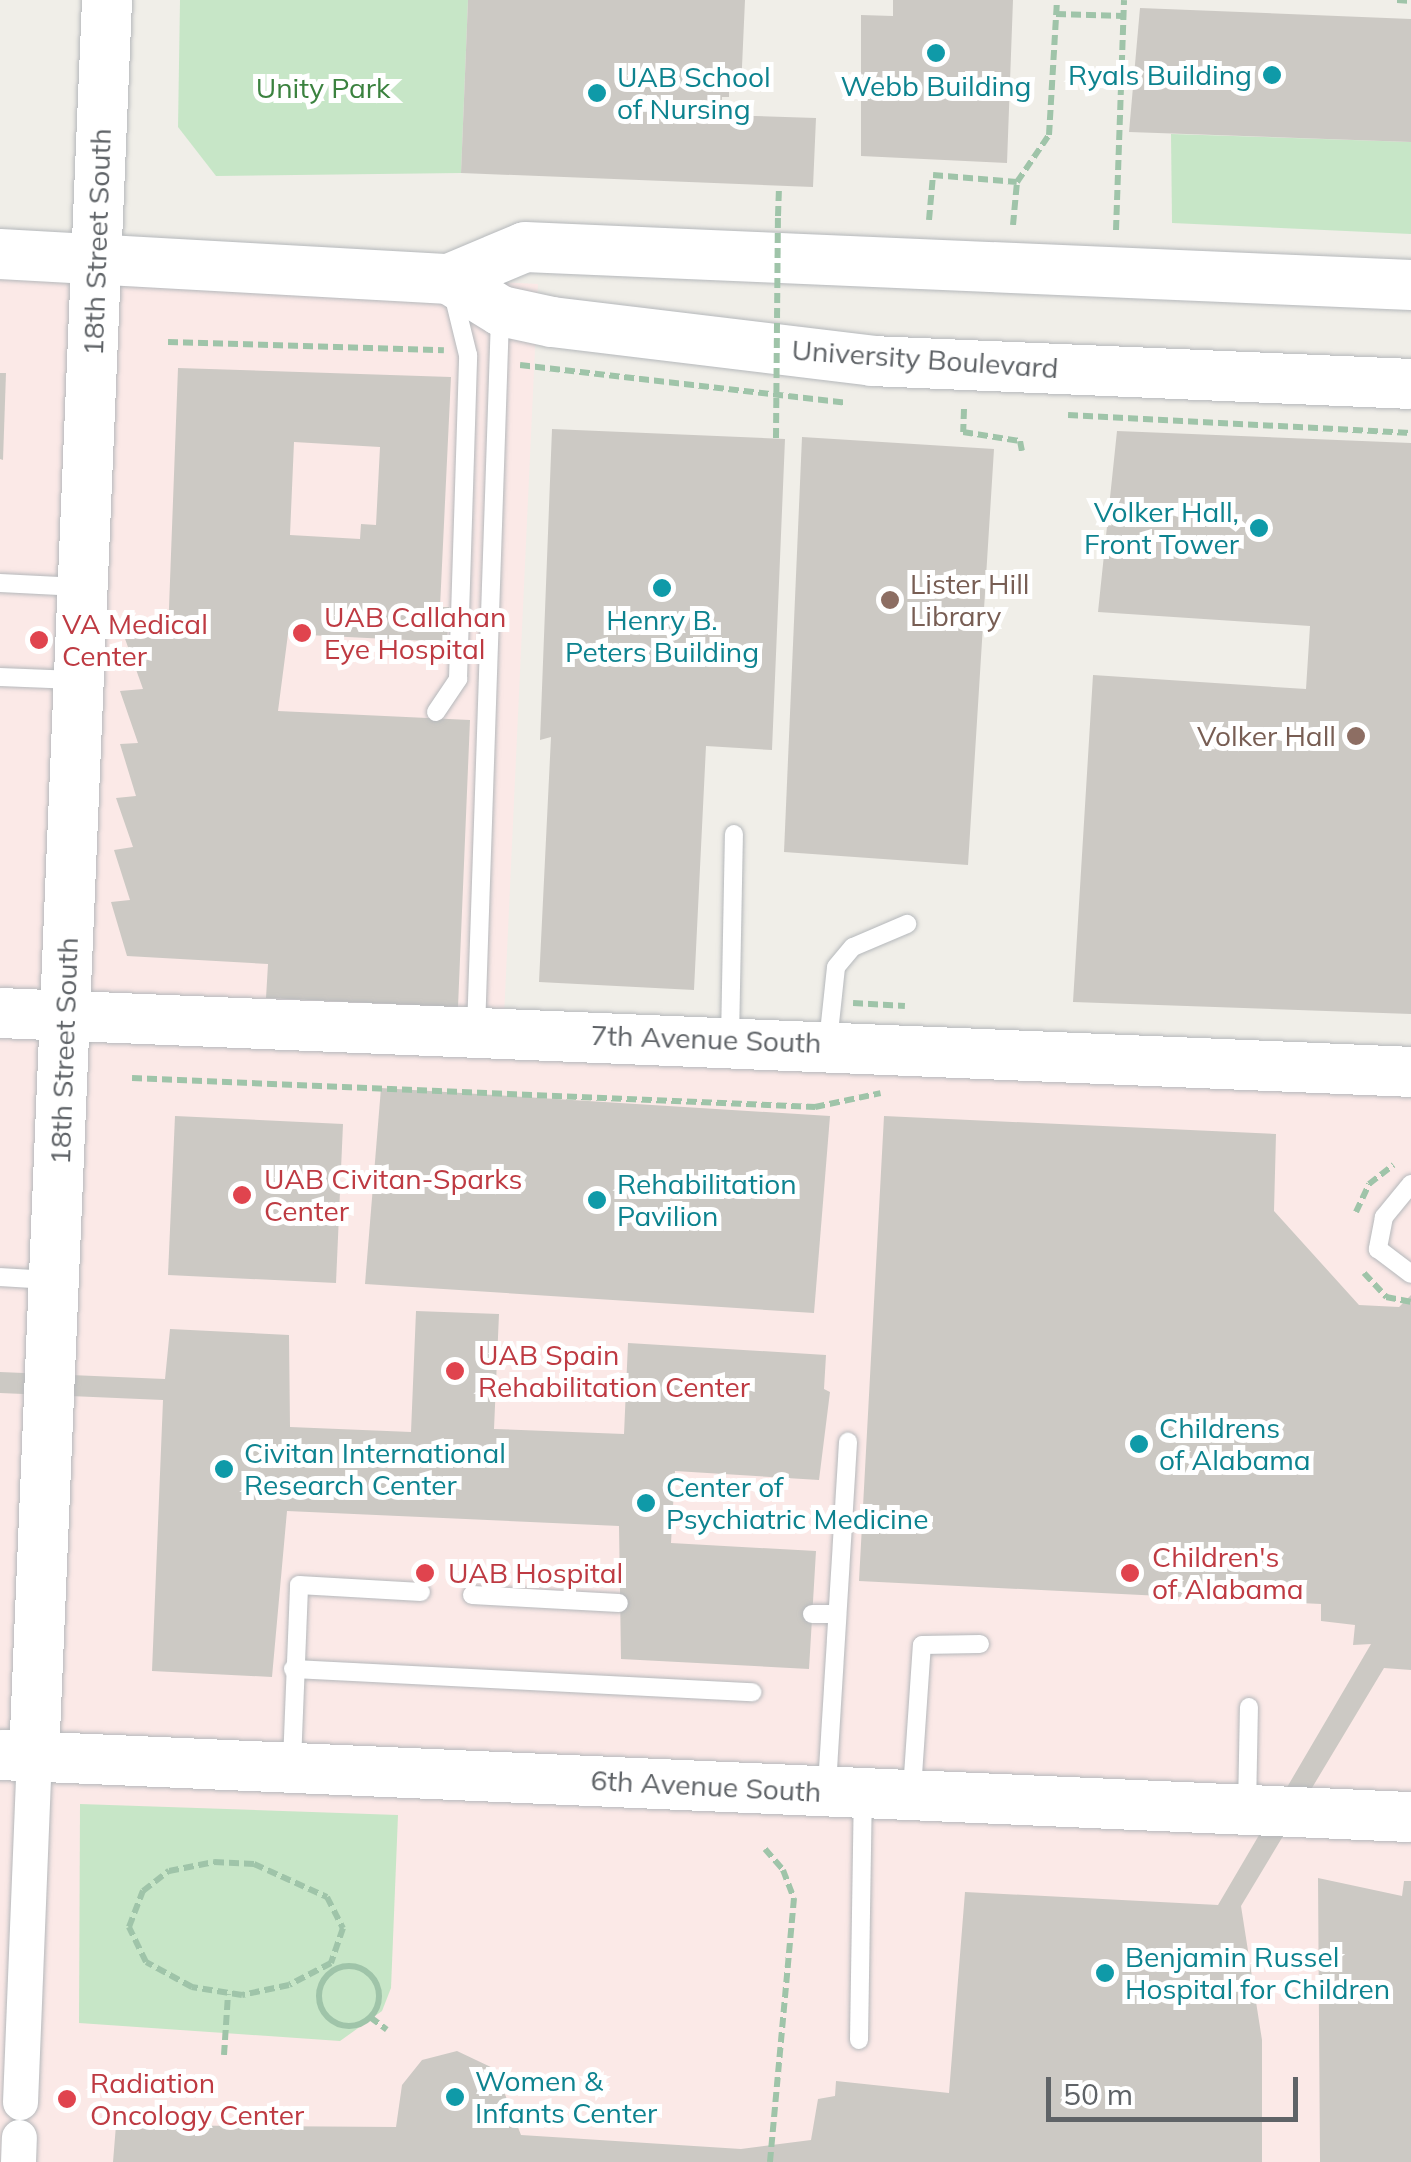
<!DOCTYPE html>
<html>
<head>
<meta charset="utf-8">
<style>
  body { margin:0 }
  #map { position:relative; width:1411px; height:2162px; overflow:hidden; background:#f0eee8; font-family:Mulish,sans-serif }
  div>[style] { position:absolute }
  .medical>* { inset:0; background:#fbe9e7 }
  .green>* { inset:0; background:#c7e6c7 }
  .building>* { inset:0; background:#ccc9c4 }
  .path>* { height:6px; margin-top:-3px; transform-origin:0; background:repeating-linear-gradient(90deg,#9fc4a9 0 10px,transparent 0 15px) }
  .path>.ring { margin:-3px; padding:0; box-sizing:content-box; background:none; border:6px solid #9fc4a9; border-radius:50% }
  .roads { filter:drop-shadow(0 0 2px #b5b8bb) drop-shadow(0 0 2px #b5b8bb) }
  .lane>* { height:18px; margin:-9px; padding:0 9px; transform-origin:9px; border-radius:9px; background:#fff }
  .street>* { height:35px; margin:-17.5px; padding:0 17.5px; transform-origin:17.5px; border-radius:17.5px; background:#fff }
  .secondary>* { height:50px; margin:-25px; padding:0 25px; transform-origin:25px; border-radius:25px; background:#fff }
  .path-bridge>* { height:6px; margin-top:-3px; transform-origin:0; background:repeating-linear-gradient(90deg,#9fc4a9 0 10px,transparent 0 15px) }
  .dots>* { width:28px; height:28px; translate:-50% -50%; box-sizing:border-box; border:5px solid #fff; border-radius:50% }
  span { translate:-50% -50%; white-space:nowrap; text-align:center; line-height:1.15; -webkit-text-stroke:10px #fff; paint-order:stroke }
  .culture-label { font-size:28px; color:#0d838f }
  .right { translate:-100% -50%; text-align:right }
  .left { translate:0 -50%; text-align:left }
  .park-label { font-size:28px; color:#3b823f }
  .street-label { font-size:28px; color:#5f6367 }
  .education-label { font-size:28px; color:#785e54 }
  .health-label { font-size:28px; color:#be3a42 }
  .scale { position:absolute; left:1046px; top:2077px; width:252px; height:45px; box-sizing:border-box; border:5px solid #5f6367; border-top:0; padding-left:12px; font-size:30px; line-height:35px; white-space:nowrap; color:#5f6367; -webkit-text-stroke:8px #fff; paint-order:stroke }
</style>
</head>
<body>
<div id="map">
  <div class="medical">
    <i style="clip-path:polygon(0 259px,538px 284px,503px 1038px,1411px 1071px,1411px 2162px,0 2162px)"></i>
  </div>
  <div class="green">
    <i style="clip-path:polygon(180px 0,468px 0,461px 173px,216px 176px,178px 127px)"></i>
    <i style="clip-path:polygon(1171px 134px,1411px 142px,1411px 234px,1172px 223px)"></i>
    <i style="clip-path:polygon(80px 1804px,398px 1815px,391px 1988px,382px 2011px,340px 2041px,79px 2023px)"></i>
  </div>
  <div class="building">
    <i style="clip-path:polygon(468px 0,745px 0,741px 89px,729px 88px,729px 97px,722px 97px,721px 115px,816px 118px,813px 187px,461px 173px)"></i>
    <i style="clip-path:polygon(893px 0,1013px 0,1007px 163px,861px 156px,861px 15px,893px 16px)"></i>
    <i style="clip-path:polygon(1140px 8px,1411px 19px,1411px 142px,1129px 132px)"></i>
    <i style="clip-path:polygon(evenodd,178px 368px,451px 377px,440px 607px,449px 607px,447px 642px,288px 634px,278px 711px,470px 720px,458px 1007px,266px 998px,268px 964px,127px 956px,111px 902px,130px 900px,114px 850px,133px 847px,116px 798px,136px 796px,120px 744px,138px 743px,120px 691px,143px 689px,124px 636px,168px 634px,178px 368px,294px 442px,380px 447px,376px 525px,361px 524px,360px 539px,290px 535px,294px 442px)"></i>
    <i style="clip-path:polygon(0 373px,6px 373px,3px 460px,0 459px)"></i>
    <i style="clip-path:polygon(552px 429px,785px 439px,772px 750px,706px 746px,694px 990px,539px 982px,551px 737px,540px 740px)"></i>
    <i style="clip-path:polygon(1117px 431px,1411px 443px,1411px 1014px,1073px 1002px,1093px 675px,1306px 689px,1310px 626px,1098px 612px)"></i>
    <i style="clip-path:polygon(802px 437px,994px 449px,968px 865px,784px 852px)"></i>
    <i style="clip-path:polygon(381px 1088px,830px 1116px,814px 1313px,365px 1284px)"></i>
    <i style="clip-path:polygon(175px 1116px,343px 1124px,336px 1283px,168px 1275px)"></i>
    <i style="clip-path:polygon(884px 1116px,1276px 1134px,1274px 1211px,1359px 1305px,1399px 1307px,1411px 1295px,1411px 1670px,1384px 1668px,1241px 1906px,1262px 2040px,1262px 2162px,113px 2162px,116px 2125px,396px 2127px,402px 2085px,422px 2060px,457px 2051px,495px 2069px,521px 2135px,741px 2149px,811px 2140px,818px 2099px,835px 2096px,836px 2081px,949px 2093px,965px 1892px,1218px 1905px,1371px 1644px,1353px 1645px,1355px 1625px,1321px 1621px,1321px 1604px,859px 1581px)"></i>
    <i style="clip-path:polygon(416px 1311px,499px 1314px,494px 1429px,624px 1434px,628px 1343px,826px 1355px,824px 1389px,830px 1392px,819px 1480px,675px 1471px,671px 1543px,816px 1551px,809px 1669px,621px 1659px,619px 1526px,287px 1511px,272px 1677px,152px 1671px,163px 1400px,0 1393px,0 1372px,165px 1379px,170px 1329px,289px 1335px,290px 1427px,411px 1432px)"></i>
    <i style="clip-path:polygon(1318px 1878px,1402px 1896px,1404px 1881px,1411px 1881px,1411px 2162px,1320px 2162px)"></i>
  </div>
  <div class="path">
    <i style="left:1397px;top:0;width:14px;rotate:4deg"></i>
    <i style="left:1056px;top:14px;width:68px;rotate:1.7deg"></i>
    <i style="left:778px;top:216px;width:28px;rotate:-88deg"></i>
    <i style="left:929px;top:220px;width:45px;rotate:-84.9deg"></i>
    <i style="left:933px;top:175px;width:84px;rotate:4.8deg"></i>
    <i style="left:1013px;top:225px;width:43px;rotate:-84.7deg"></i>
    <i style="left:1017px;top:182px;width:57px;rotate:-55.8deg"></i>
    <i style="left:1049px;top:135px;width:135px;rotate:-86.6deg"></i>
    <i style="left:1116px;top:230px;width:230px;rotate:-88deg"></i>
    <i style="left:168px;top:342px;width:276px;rotate:1.7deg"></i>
    <i style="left:520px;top:365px;width:328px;rotate:6.6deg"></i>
    <i style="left:964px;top:409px;width:23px;rotate:92deg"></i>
    <i style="left:963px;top:432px;width:58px;rotate:9deg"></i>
    <i style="left:1020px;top:441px;width:10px;rotate:79deg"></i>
    <i style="left:1068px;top:415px;width:343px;rotate:3deg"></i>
    <i style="left:853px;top:1003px;width:52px;rotate:3.3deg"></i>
    <i style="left:132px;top:1078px;width:684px;rotate:2.43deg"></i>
    <i style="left:815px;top:1107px;width:67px;rotate:-12deg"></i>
    <i style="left:1356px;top:1212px;width:31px;rotate:-65deg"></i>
    <i style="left:1369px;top:1184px;width:31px;rotate:-38deg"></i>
    <i style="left:1364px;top:1273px;width:33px;rotate:47deg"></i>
    <i style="left:1386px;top:1297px;width:25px;rotate:11deg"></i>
    <i style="left:765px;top:1849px;width:28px;rotate:49deg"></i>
    <i style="left:783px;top:1870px;width:30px;rotate:69deg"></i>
    <i style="left:794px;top:1898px;width:265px;rotate:95.2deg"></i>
    <i style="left:214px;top:1862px;width:40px;rotate:2.9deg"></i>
    <i style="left:254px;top:1864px;width:80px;rotate:24.3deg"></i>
    <i style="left:327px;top:1897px;width:35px;rotate:63deg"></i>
    <i style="left:343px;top:1928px;width:37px;rotate:109deg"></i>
    <i style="left:331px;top:1963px;width:47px;rotate:152.4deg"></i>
    <i style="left:289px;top:1985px;width:48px;rotate:168deg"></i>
    <i style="left:242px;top:1995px;width:51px;rotate:-170.9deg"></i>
    <i style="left:192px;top:1987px;width:52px;rotate:-151.5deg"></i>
    <i style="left:146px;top:1962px;width:39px;rotate:-116deg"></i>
    <i style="left:129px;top:1927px;width:39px;rotate:-69deg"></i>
    <i style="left:143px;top:1891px;width:33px;rotate:-38deg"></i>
    <i style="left:169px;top:1871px;width:46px;rotate:-11.3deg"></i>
    <i class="ring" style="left:319px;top:1966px;width:54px;height:54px"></i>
    <i style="left:370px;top:2017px;width:21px;rotate:37deg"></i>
    <i style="left:224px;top:2055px;width:61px;rotate:-86.2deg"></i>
  </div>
  <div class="roads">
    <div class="lane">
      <i style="left:0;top:583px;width:79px;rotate:2.9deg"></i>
      <i style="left:0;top:677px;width:75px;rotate:2.3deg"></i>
      <i style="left:436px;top:712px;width:40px;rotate:-56deg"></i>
      <i style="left:458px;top:679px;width:324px;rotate:-88.2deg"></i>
      <i style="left:468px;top:355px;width:63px;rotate:-103.8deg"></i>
      <i style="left:476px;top:1030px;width:714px;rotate:-88.07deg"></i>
      <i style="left:730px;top:1039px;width:205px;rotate:-88.9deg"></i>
      <i style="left:828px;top:1042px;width:75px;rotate:-83.9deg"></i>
      <i style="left:836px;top:967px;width:26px;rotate:-50deg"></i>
      <i style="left:853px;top:947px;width:59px;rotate:-23.1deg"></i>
      <i style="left:1411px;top:1184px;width:43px;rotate:129.3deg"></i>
      <i style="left:1384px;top:1217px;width:33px;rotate:101deg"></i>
      <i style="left:1378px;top:1249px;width:41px;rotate:37.1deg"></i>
      <i style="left:0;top:1277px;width:49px;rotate:3.5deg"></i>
      <i style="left:472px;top:1595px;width:147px;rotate:3.1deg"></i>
      <i style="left:812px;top:1614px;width:22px"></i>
      <i style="left:293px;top:1669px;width:460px;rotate:2.9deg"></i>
      <i style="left:292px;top:1762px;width:177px;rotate:-87.7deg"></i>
      <i style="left:299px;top:1585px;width:122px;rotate:3.3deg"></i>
      <i style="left:827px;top:1786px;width:345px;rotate:-86.5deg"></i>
      <i style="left:912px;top:1790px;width:145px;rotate:-86.1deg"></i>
      <i style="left:922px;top:1645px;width:58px;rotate:-1deg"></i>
      <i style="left:1247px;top:1809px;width:102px;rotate:-88.9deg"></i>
      <i style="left:859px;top:2040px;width:242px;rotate:-89.1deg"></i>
    </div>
    <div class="street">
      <i style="left:20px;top:2102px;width:345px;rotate:-87.7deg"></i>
      <i style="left:18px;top:2162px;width:25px;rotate:-88deg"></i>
    </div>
    <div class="secondary">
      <i style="left:0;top:254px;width:450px;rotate:3.2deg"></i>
      <i style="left:449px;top:279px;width:82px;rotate:-22.8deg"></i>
      <i style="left:525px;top:247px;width:887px;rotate:2.46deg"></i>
      <i style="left:449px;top:279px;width:61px;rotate:31.6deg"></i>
      <i style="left:501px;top:311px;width:52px;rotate:12.2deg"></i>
      <i style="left:552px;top:322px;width:322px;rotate:6.9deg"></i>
      <i style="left:872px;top:361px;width:539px;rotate:2.44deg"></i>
      <i style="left:0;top:1013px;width:1412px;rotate:2.39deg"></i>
      <i style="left:0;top:1755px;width:1412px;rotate:2.52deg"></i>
      <i style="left:34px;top:1757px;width:1759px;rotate:-87.62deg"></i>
    </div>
  </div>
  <div class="path-bridge">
    <i style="left:776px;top:438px;width:221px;rotate:-89.5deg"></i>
  </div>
  <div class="dots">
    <i style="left:936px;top:53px;background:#0f9aa8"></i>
    <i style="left:1272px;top:75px;background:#0f9aa8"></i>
    <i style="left:597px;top:93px;background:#0f9aa8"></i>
    <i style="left:1259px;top:528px;background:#0f9aa8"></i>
    <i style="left:662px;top:588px;background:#0f9aa8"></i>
    <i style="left:890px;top:600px;background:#8d6e63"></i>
    <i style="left:302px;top:633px;background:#e0444e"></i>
    <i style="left:39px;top:640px;background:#e0444e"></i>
    <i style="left:1356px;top:736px;background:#8d6e63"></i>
    <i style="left:242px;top:1195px;background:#e0444e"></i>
    <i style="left:597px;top:1200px;background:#0f9aa8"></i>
    <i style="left:455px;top:1371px;background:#e0444e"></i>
    <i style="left:1139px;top:1444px;background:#0f9aa8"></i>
    <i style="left:224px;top:1469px;background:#0f9aa8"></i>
    <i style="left:646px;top:1503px;background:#0f9aa8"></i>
    <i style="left:425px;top:1573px;background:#e0444e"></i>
    <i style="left:1130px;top:1573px;background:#e0444e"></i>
    <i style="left:1105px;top:1973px;background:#0f9aa8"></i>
    <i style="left:455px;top:2097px;background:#0f9aa8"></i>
    <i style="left:67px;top:2099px;background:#e0444e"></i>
  </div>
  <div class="culture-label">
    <span class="right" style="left:1252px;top:75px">Ryals Building</span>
    <span class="left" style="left:617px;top:93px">UAB School<br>of Nursing</span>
    <span style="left:936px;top:86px">Webb Building</span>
    <span class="right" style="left:1239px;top:528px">Volker Hall,<br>Front Tower</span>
    <span style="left:662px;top:636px">Henry B.<br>Peters Building</span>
    <span class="left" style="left:617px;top:1200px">Rehabilitation<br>Pavilion</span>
    <span class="left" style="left:1159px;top:1444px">Childrens<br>of Alabama</span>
    <span class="left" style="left:244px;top:1469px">Civitan International<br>Research Center</span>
    <span class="left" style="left:666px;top:1503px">Center of<br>Psychiatric Medicine</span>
    <span class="left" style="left:1125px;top:1973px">Benjamin Russel<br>Hospital for Children</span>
    <span class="left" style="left:475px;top:2097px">Women &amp;<br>Infants Center</span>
  </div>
  <div class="park-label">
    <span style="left:323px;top:88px">Unity Park</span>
  </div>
  <div class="street-label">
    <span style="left:97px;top:242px;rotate:-88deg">18th Street South</span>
    <span style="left:925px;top:359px;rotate:4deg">University Boulevard</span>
    <span style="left:706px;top:1039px;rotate:2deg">7th Avenue South</span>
    <span style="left:64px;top:1051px;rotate:-88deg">18th Street South</span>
    <span style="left:706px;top:1786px;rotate:3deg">6th Avenue South</span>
  </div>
  <div class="education-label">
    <span class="left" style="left:910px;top:600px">Lister Hill<br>Library</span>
    <span class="right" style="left:1336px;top:736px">Volker Hall</span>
  </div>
  <div class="health-label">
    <span class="left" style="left:324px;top:633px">UAB Callahan<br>Eye Hospital</span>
    <span class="left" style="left:62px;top:640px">VA Medical<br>Center</span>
    <span class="left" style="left:264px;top:1195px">UAB Civitan-Sparks<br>Center</span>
    <span class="left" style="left:478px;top:1371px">UAB Spain<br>Rehabilitation Center</span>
    <span class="left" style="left:1152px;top:1573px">Children's<br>of Alabama</span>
    <span class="left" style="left:448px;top:1573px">UAB Hospital</span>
    <span class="left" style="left:90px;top:2099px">Radiation<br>Oncology Center</span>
  </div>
  <div class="scale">50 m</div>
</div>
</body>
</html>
